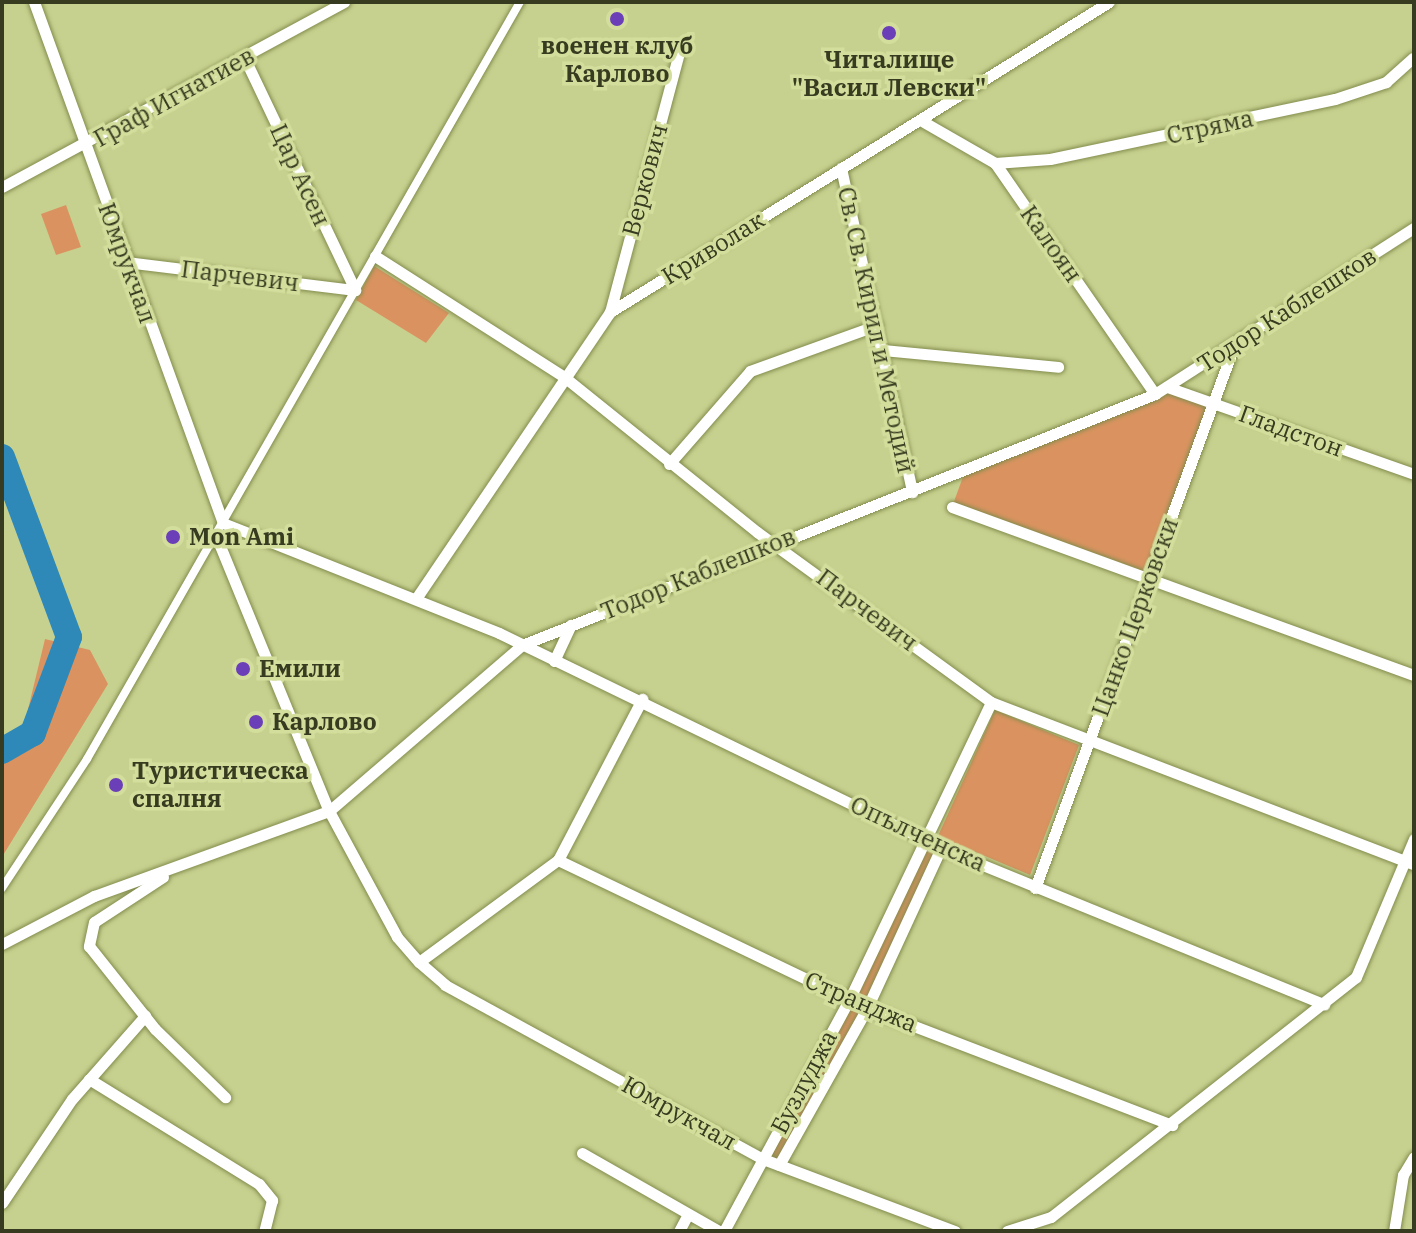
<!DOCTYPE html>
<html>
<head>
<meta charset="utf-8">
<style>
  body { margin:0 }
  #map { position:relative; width:1416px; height:1233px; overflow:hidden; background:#c7d18f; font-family:"IBM Plex Serif",serif }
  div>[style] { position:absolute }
  .green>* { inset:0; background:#da9360 }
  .river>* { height:26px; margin:-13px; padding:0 13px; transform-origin:13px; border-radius:13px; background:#2e89b8 }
  .roads { filter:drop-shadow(0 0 2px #838c4d) drop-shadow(0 0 2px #838c4d) }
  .pedestrian>* { height:8px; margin:-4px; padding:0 4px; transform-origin:4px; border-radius:4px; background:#fff }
  .minor>* { height:11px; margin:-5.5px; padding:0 5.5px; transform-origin:5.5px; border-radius:5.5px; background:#fff }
  .dots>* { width:22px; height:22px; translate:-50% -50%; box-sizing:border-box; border:4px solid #d4de9c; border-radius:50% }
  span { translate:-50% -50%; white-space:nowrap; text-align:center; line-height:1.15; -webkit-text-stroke:7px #d4de9c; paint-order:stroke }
  .poi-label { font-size:24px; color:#373b20; font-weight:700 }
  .left { translate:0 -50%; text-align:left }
  .street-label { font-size:24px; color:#373b20 }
  .frame { position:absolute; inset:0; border:4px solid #373b20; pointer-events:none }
</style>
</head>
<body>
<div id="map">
  <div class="green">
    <i style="clip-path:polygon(66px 205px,81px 247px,56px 255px,41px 214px)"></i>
    <i style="clip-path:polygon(374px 266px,449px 313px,426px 343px,356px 300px)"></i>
    <i style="clip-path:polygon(1167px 387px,1214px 404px,1150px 577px,952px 507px,964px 474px)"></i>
    <i style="clip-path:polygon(45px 639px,90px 650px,108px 684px,2px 857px,2px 741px,23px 730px)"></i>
    <i style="clip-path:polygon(995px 710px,1079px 745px,1030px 875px,938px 836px)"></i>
    <i style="clip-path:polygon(924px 839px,941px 848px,867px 1008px,779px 1165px,763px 1159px)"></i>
  </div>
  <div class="river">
    <i style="left:2px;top:457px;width:192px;rotate:69.6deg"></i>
    <i style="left:69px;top:637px;width:103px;rotate:110.6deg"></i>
    <i style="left:33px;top:733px;width:36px;rotate:150deg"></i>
  </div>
  <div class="roads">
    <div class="pedestrian">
      <i style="left:2px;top:888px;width:154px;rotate:-56.6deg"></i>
      <i style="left:87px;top:759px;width:872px;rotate:-60.23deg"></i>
    </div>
    <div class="minor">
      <i style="left:34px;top:2px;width:554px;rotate:70.06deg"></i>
      <i style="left:223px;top:523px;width:297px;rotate:21.7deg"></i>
      <i style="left:499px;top:633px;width:492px;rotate:25.9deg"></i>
      <i style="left:941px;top:848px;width:414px;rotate:22.2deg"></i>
      <i style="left:245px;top:59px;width:256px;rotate:64.5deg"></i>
      <i style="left:922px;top:121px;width:84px;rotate:29.9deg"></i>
      <i style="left:995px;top:163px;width:281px;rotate:55.3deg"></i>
      <i style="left:995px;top:163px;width:55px;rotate:-4.2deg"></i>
      <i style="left:1050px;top:159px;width:291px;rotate:-11.9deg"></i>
      <i style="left:1335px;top:99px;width:54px;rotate:-18.4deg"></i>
      <i style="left:1386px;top:82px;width:36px;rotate:-42deg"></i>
      <i style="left:841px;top:168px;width:332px;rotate:77.6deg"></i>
      <i style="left:2px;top:187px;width:389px;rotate:-28.4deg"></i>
      <i style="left:375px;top:256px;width:223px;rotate:32.6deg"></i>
      <i style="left:563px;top:376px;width:249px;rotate:38.8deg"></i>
      <i style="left:757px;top:532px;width:289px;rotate:36deg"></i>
      <i style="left:991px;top:702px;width:453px;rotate:21deg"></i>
      <i style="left:126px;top:262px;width:231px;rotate:7deg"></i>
      <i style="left:610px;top:312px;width:273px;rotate:-75.1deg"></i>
      <i style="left:883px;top:350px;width:176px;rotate:5.5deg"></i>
      <i style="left:1167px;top:387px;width:262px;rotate:19.4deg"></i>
      <i style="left:669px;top:464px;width:123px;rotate:-48.9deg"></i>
      <i style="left:750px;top:371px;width:135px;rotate:-19.9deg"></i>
      <i style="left:952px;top:507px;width:492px;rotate:20deg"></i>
      <i style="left:216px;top:536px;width:297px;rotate:67.7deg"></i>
      <i style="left:329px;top:811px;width:143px;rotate:61.6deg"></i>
      <i style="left:397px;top:937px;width:33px;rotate:49deg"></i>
      <i style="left:419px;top:962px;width:35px;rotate:41deg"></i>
      <i style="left:445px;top:985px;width:362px;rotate:28.7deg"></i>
      <i style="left:763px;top:1159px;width:205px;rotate:20.6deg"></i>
      <i style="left:417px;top:597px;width:344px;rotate:-55.9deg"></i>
      <i style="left:610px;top:312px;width:587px;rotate:-31.85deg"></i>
      <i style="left:554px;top:661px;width:40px;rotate:-65deg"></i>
      <i style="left:558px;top:860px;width:343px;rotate:25.6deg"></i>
      <i style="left:867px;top:1008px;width:327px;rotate:21deg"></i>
      <i style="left:163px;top:877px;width:82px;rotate:146.9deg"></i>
      <i style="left:94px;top:922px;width:25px;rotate:102deg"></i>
      <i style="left:89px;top:946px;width:106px;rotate:51.5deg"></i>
      <i style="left:155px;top:1029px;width:98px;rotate:44.2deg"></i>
      <i style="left:1035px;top:888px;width:577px;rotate:-69.84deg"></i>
      <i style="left:2px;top:944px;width:104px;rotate:-27.6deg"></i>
      <i style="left:94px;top:896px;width:250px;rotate:-19.9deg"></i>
      <i style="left:329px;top:811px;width:255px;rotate:-40.7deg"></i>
      <i style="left:522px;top:645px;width:681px;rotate:-21.63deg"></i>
      <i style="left:1155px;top:394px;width:308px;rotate:-32.7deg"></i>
      <i style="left:419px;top:962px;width:172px;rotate:-36.3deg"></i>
      <i style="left:558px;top:860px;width:182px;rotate:-62.4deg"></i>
      <i style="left:89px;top:1079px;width:200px;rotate:31.7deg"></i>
      <i style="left:259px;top:1184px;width:21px;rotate:51deg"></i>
      <i style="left:272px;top:1200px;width:32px;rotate:104deg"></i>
      <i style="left:582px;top:1153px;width:158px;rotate:29.7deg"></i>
      <i style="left:779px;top:1165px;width:180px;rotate:-60.7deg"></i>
      <i style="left:867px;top:1008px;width:176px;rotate:-65.2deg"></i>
      <i style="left:2px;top:1203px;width:125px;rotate:-56.1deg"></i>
      <i style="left:72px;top:1099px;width:111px;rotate:-48.7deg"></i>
      <i style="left:679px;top:1231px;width:15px;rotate:-62deg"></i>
      <i style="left:724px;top:1231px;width:263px;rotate:-61.6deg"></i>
      <i style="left:849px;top:1000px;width:330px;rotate:-64.5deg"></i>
      <i style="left:1007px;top:1231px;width:46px;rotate:-17.7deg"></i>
      <i style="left:1051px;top:1217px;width:388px;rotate:-38.2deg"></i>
      <i style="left:1356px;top:977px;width:150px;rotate:-67.2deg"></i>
      <i style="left:1394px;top:1231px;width:57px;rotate:-80.9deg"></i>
      <i style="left:1403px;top:1175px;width:21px;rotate:-59deg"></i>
    </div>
  </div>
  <div class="dots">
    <i style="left:617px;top:19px;background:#6b3fb7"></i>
    <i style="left:889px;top:33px;background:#6b3fb7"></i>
    <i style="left:173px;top:537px;background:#6b3fb7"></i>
    <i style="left:243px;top:669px;background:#6b3fb7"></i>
    <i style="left:256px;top:722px;background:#6b3fb7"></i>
    <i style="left:116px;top:785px;background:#6b3fb7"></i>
  </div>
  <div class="poi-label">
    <span style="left:617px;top:60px">военен клуб<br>Карлово</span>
    <span style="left:889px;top:74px">Читалище<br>"Васил Левски"</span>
    <span class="left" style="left:189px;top:537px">Mon Ami</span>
    <span class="left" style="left:259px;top:669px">Емили</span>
    <span class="left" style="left:272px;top:722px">Карлово</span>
    <span class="left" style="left:132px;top:785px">Туристическа<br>спалня</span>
  </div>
  <div class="street-label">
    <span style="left:174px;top:97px;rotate:-29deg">Граф Игнатиев</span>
    <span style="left:1210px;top:127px;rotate:-12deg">Стряма</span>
    <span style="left:300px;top:175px;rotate:65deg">Цар Асен</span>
    <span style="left:645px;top:180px;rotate:-75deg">Веркович</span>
    <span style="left:1051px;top:244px;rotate:55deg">Калоян</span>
    <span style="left:713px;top:248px;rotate:-32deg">Криволак</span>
    <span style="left:127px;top:263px;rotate:70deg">Юмрукчал</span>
    <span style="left:240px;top:276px;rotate:7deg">Парчевич</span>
    <span style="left:1287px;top:310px;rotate:-33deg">Тодор Каблешков</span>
    <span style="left:876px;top:330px;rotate:78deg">Св. Св. Кирил и Методий</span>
    <span style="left:1291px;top:431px;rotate:20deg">Гладстон</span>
    <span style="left:698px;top:574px;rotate:-22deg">Тодор Каблешков</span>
    <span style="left:867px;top:610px;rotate:37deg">Парчевич</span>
    <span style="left:1135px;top:617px;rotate:-70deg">Цанко Церковски</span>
    <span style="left:918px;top:834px;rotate:25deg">Опълченска</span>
    <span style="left:861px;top:1002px;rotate:23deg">Странджа</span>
    <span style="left:804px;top:1082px;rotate:-62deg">Бузлуджа</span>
    <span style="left:679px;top:1113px;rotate:29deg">Юмрукчал</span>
  </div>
  <div class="frame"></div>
</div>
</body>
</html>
